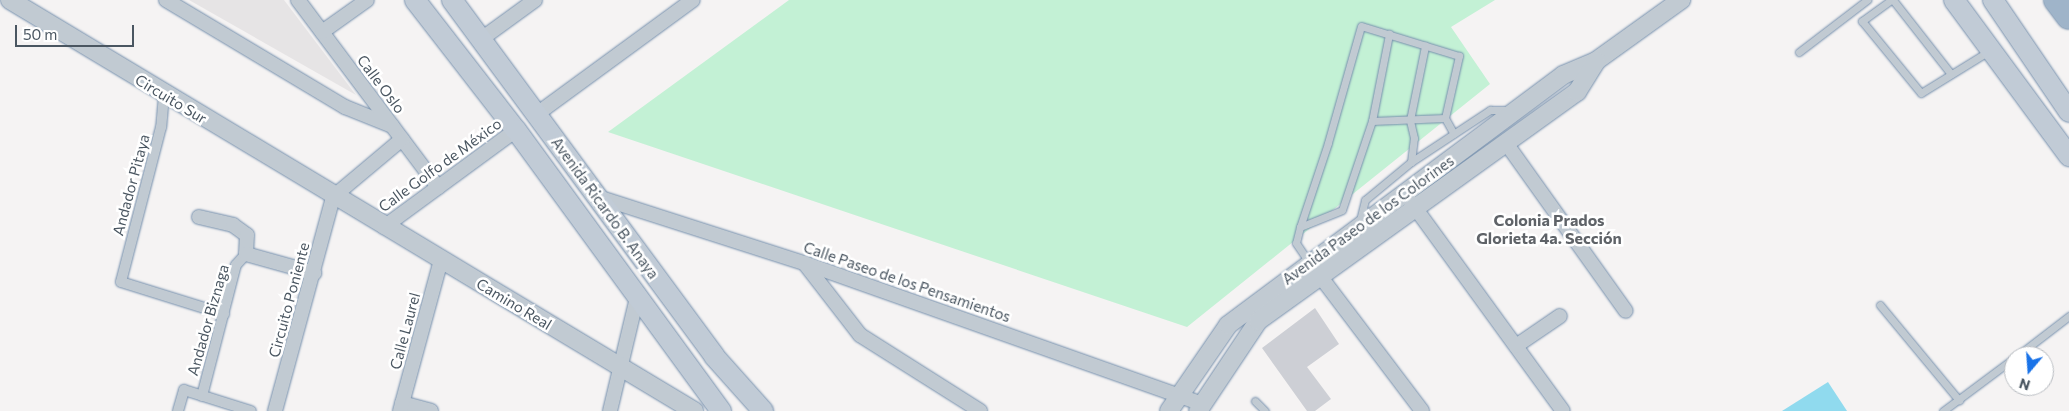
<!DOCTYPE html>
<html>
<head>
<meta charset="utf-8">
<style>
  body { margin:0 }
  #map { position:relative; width:2069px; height:411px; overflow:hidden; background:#f5f3f3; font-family:Commissioner,sans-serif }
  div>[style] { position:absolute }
  .education>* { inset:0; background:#e6e4e5 }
  .green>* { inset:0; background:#c3f1d5 }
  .water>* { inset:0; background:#90daee }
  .building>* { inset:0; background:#cdcfd5 }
  .roads { filter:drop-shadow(0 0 1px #7690ad) drop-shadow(0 0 1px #7690ad) }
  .service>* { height:7px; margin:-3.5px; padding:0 3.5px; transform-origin:3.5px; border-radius:3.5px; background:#c1cad2 }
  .pedestrian>* { height:10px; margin:-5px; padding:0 5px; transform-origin:5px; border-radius:5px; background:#c1cad2 }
  .minor>* { height:14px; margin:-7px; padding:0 7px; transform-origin:7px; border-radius:7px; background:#c1cad2 }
  .tertiary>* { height:18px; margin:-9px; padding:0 9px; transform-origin:9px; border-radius:9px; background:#c1cad2 }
  .secondary>* { height:20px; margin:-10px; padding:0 10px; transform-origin:10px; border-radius:10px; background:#c1cbd6 }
  .trunk>* { height:24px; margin:-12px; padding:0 12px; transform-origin:12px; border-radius:12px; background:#9fb4c9 }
  span { translate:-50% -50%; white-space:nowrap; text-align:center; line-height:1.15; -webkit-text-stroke:5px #fff; paint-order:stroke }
  .street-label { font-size:15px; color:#4a5661 }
  .neighbourhood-label { font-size:16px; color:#5f6368; font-weight:700 }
  .north { position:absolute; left:2004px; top:346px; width:50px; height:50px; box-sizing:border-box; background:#fff; border:1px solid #b7bbc0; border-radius:50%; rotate:198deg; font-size:14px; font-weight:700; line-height:20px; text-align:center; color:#4a5661 }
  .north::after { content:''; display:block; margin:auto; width:18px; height:22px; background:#1a73e8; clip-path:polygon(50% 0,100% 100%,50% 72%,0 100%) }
  .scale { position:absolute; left:15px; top:25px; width:119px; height:22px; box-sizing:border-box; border:2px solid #4a5661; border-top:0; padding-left:6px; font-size:15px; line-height:18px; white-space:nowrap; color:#4a5661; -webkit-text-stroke:4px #fff; paint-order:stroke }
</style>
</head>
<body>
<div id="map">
  <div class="education">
    <i style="clip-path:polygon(189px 0,284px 0,356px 95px)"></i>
  </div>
  <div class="green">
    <i style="clip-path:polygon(789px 0,1495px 0,1451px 27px,1490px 84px,1187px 327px,608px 132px)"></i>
  </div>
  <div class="water">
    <i style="clip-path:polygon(1828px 382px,1847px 411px,1782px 411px)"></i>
  </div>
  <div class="building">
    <i style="clip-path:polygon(1315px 308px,1339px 344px,1307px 367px,1331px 399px,1315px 411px,1307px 411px,1262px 348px)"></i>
  </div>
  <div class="roads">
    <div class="service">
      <i style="left:1891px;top:0;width:36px;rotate:144deg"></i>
      <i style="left:1862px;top:21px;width:93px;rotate:50.7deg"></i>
      <i style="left:1921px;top:93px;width:80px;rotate:-31.7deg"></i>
      <i style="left:1893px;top:0;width:94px;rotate:51.9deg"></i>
      <i style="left:1799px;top:52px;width:86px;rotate:-37.4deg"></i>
      <i style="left:1445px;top:118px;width:64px;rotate:-77.3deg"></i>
      <i style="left:1459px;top:56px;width:102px;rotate:-163deg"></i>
      <i style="left:1361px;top:26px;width:122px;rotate:105.8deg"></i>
      <i style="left:1328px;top:143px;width:89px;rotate:108.4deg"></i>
      <i style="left:1300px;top:227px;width:45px;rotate:-22deg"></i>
      <i style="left:1342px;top:210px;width:94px;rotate:-71.4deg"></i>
      <i style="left:1372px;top:121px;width:73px;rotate:-2.4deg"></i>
      <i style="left:1445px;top:118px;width:18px;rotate:61deg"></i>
      <i style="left:1372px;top:121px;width:89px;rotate:-78.9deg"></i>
      <i style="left:1411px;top:162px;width:24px;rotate:-83deg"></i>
      <i style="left:1414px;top:138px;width:18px;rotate:-103deg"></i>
      <i style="left:1410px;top:120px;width:76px;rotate:-78.5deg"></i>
      <i style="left:1359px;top:224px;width:25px;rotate:-76deg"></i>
      <i style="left:1365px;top:200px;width:60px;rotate:-39.6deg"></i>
      <i style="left:1411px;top:162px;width:95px;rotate:-33.4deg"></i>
      <i style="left:1490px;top:110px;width:19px"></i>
      <i style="left:1300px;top:227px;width:16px;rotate:104deg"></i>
      <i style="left:1296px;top:243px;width:23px;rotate:56deg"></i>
      <i style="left:1880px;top:305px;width:124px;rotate:50.3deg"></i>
      <i style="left:2017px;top:356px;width:66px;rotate:-37.6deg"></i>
      <i style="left:1255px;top:401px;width:14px;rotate:45deg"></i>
      <i style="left:1943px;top:411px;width:89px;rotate:-36.7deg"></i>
    </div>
    <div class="pedestrian">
      <i style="left:164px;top:95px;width:32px;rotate:95deg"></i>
      <i style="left:161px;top:127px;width:160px;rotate:104.5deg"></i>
      <i style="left:121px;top:282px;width:108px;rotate:17.3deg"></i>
      <i style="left:202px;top:396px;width:135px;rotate:-75.5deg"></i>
      <i style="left:236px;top:265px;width:15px;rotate:-48deg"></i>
      <i style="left:178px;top:411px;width:22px;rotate:-74deg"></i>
      <i style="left:184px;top:390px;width:70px;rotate:17.4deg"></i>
    </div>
    <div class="minor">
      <i style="left:166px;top:0;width:209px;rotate:30.9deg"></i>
      <i style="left:345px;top:107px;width:51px;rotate:22deg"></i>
      <i style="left:298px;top:0;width:234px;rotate:53.2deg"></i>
      <i style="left:322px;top:32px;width:55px;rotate:-35.4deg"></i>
      <i style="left:480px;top:40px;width:68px;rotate:-36deg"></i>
      <i style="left:537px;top:114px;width:193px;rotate:-36.2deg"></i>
      <i style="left:1506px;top:143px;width:206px;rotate:54.5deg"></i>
      <i style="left:598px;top:197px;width:216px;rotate:17.8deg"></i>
      <i style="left:804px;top:263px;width:423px;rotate:19.5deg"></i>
      <i style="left:1411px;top:202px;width:258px;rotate:54deg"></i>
      <i style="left:199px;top:217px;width:35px;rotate:13deg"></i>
      <i style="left:233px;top:225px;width:17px;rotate:36deg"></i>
      <i style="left:247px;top:235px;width:19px;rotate:93deg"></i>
      <i style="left:246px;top:254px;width:71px;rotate:15.6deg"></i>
      <i style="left:384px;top:227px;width:164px;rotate:-36.3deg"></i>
      <i style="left:805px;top:264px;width:90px;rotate:52.2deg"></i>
      <i style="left:860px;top:335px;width:142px;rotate:32.3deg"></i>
      <i style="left:1314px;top:268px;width:179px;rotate:52.9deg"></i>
      <i style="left:1516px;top:346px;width:53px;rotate:-34.3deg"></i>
      <i style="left:402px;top:403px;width:30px;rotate:15deg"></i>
      <i style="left:275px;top:411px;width:222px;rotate:-74.8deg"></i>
      <i style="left:333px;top:197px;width:90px;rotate:-40deg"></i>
      <i style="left:400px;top:411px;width:156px;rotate:-74.8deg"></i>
      <i style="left:610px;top:411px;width:116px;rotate:-76.6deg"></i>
    </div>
    <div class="tertiary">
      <i style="left:10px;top:0;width:798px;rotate:31deg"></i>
      <i style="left:1169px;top:411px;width:104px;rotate:-55.5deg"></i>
      <i style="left:1228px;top:325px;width:418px;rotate:-36.7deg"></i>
      <i style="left:1563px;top:75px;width:36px;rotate:-23deg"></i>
      <i style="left:1596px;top:61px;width:105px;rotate:-35.7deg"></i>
      <i style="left:1198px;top:411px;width:108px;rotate:-56.3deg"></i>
      <i style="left:1258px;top:321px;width:393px;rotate:-35.7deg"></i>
      <i style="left:1577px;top:92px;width:36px;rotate:-58deg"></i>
    </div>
    <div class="secondary">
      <i style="left:415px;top:0;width:165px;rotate:52.2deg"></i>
      <i style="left:516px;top:130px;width:348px;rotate:53.9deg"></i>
      <i style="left:452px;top:0;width:442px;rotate:53.6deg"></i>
      <i style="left:714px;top:356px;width:74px;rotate:48.3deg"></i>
      <i style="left:1954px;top:0;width:194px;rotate:53.6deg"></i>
      <i style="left:1993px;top:0;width:135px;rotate:55.8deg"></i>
    </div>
    <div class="trunk">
      <i style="left:2056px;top:0;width:21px;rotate:53deg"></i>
    </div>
  </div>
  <div class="street-label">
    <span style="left:381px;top:84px;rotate:53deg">Calle Oslo</span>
    <span style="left:171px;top:99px;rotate:31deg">Circuito Sur</span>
    <span style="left:440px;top:165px;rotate:-36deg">Calle Golfo de México</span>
    <span style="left:131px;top:185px;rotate:-75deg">Andador Pitaya</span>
    <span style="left:605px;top:208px;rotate:54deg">Avenida Ricardo B. Anaya</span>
    <span style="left:1368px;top:220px;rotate:-36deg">Avenida Paseo de los Colorines</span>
    <span style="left:907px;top:282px;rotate:19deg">Calle Paseo de los Pensamientos</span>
    <span style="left:289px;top:300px;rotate:-75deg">Circuito Poniente</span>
    <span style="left:514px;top:304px;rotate:31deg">Camino Real</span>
    <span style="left:208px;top:320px;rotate:-74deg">Andador Biznaga</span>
    <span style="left:405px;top:331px;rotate:-75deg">Calle Laurel</span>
  </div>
  <div class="neighbourhood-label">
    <span style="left:1549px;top:229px">Colonia Prados<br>Glorieta 4a. Sección</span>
  </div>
  <div class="north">N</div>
  <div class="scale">50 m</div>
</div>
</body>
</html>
